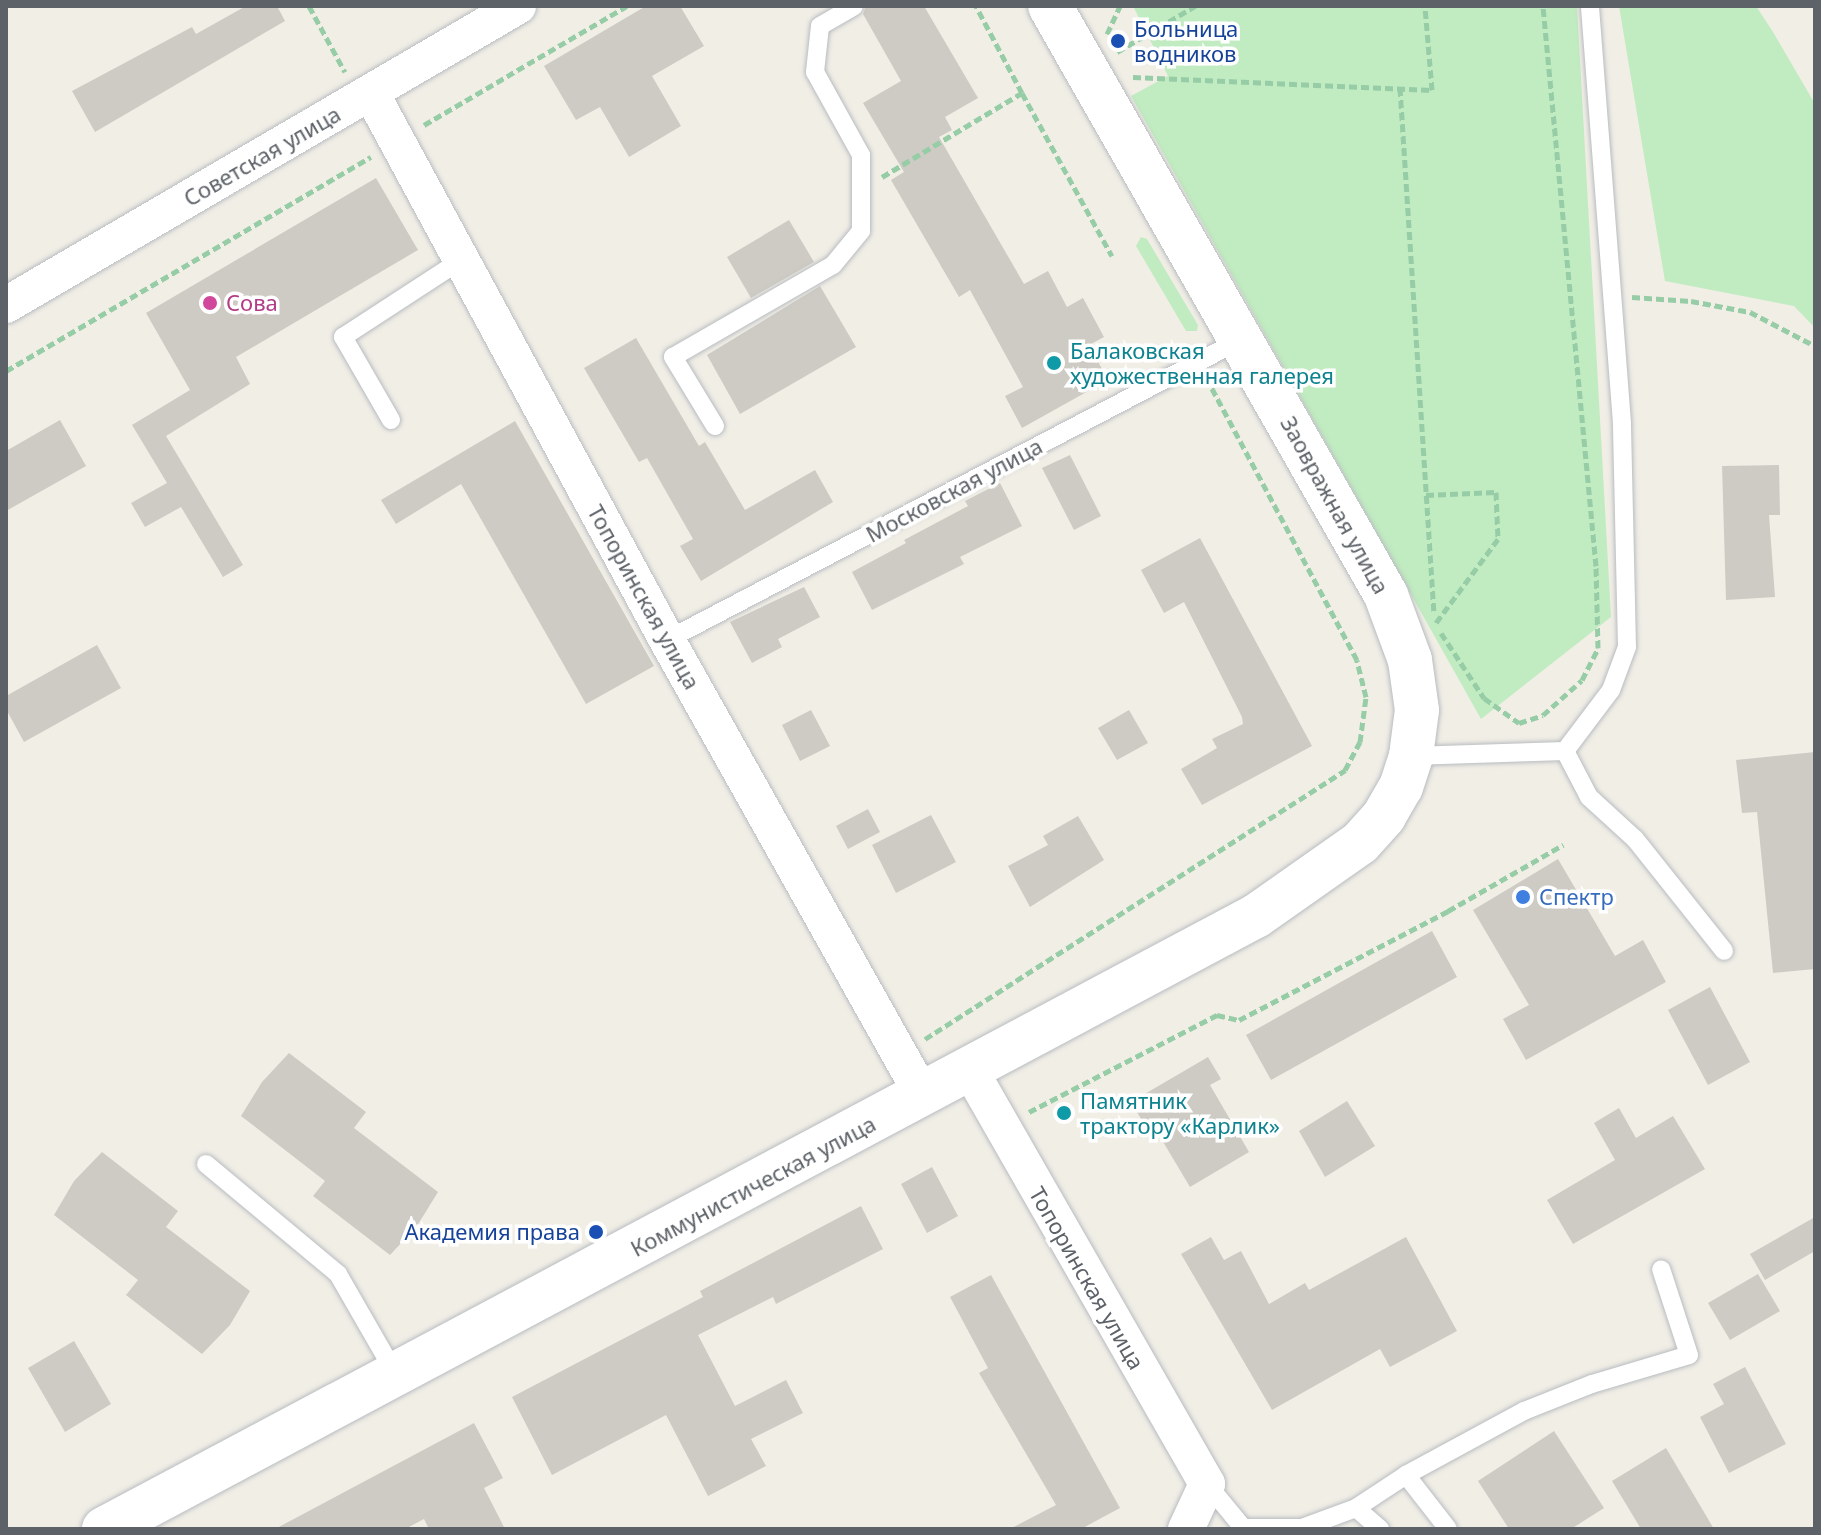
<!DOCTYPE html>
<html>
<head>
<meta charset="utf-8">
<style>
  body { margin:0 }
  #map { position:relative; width:1821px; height:1535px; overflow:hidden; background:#f1eee6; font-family:"Noto Sans",sans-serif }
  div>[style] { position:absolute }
  .green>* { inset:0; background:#c1ebc0 }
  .building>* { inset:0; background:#cecbc4 }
  .path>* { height:5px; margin-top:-2.5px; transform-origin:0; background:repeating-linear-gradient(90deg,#97cda6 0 8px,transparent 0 12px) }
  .roads { filter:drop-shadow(0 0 2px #b8bcc1) drop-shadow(0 0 2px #b8bcc1) }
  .service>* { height:18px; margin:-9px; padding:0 9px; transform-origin:9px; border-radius:9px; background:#fff }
  .minor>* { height:36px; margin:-18px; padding:0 18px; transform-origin:18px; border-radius:18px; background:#fff }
  .secondary>* { height:44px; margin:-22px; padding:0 22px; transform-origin:22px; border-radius:22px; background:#fff }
  .dots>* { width:22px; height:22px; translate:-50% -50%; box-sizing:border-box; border:4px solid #fff; border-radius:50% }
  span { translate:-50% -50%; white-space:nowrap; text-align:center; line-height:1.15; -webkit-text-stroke:7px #fff; paint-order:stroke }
  .transit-label { font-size:22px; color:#164399 }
  .left { translate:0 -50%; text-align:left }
  .right { translate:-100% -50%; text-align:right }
  .street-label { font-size:22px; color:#5d6268 }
  .hotel-label { font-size:22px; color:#b23c85 }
  .culture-label { font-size:22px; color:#0d838f }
  .shop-label { font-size:22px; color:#366cbe }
  .frame { position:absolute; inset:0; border:8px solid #5d6268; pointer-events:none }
</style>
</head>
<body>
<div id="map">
  <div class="green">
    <i style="clip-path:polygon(1133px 6px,1577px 6px,1611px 617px,1481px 719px,1131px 96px,1168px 76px)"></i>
    <i style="clip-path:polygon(1619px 6px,1756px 6px,1773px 32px,1815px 104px,1815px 328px,1794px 306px,1665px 281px)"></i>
    <i style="clip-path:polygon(1141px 237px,1147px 239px,1198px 325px,1197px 331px,1186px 331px,1136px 246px)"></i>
  </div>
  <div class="building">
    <i style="clip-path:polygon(246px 6px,277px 6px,285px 21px,95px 132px,72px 91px,192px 27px,196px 34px)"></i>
    <i style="clip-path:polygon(646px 6px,680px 6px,704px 46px,652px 76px,681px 126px,629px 157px,600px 107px,576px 120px,544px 66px)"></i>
    <i style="clip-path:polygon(866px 6px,924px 6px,978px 98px,945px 117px,952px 130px,939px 137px,1024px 284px,1048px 271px,1067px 307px,1083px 298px,1104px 337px,1089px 345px,1108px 380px,1022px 428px,1005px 396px,1023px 387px,970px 290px,959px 297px,891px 180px,904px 172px,863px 103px,901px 81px,863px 14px)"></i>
    <i style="clip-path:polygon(376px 178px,418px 250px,236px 357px,250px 384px,166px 436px,243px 565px,223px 577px,181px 507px,145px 527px,131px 503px,167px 483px,132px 425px,190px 390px,146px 313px)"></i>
    <i style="clip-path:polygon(789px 220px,814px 262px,751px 298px,727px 257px)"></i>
    <i style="clip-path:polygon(820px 286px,856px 347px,740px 414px,707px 355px)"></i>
    <i style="clip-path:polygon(636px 338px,699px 446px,705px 442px,745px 510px,815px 470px,833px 502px,701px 581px,680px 546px,693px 539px,647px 458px,639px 462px,584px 368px)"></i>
    <i style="clip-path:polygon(60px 420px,86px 466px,6px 511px,6px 451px)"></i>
    <i style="clip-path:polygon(515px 421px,654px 666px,586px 704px,461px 484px,396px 524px,381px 500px)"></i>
    <i style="clip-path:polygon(1070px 455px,1101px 516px,1074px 530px,1042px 468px)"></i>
    <i style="clip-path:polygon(1779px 465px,1780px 515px,1769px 515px,1775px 597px,1726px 600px,1722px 466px)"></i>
    <i style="clip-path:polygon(1000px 483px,1022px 526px,960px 557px,964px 564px,872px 610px,852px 572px,906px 543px,904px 540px,968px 506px,965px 501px)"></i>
    <i style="clip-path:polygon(1200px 538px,1312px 746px,1202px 805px,1181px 769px,1217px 748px,1212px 739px,1243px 724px,1242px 717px,1184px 602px,1164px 613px,1141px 570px)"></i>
    <i style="clip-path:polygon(804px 587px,820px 617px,778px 639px,782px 647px,752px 663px,730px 622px)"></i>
    <i style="clip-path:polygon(97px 645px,121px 688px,24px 742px,6px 709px,6px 696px)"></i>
    <i style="clip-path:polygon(811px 710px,830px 746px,800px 761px,782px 725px)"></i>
    <i style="clip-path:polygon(1129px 710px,1148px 743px,1117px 760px,1098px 728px)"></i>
    <i style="clip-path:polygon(1815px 752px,1815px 969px,1773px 973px,1757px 812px,1742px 813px,1736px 760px)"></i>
    <i style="clip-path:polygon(868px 809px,880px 832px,848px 849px,836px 826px)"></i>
    <i style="clip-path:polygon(931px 815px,956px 862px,896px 893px,872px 845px)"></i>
    <i style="clip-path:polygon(1078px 816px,1104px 860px,1030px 907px,1008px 866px,1048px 845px,1043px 836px)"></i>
    <i style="clip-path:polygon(1558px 859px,1615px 956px,1643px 940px,1666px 982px,1526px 1060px,1503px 1019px,1529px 1005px,1473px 910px)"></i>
    <i style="clip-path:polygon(1432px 931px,1457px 977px,1271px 1080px,1246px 1035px)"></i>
    <i style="clip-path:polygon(1710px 987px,1750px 1062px,1708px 1085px,1668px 1010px)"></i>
    <i style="clip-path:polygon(289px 1053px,366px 1112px,354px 1128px,438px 1192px,417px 1226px,390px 1255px,313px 1196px,325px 1181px,241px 1116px,262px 1082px)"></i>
    <i style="clip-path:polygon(1208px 1057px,1221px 1079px,1210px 1085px,1249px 1152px,1190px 1187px,1150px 1120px,1144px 1124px,1131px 1102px)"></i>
    <i style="clip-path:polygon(1347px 1101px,1375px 1146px,1325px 1177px,1299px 1131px)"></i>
    <i style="clip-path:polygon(1619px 1108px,1636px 1138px,1673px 1116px,1705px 1169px,1573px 1244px,1547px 1200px,1615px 1160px,1594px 1123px)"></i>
    <i style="clip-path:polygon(102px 1152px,178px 1211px,166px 1227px,250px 1291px,230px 1325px,202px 1354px,126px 1295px,138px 1280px,54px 1215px,74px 1181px)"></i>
    <i style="clip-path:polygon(932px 1167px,958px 1216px,927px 1233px,901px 1184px)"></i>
    <i style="clip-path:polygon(861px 1206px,883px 1249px,776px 1304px,773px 1297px,698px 1335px,735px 1406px,786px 1380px,803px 1413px,751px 1439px,766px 1466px,708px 1496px,666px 1415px,552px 1475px,512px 1397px,703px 1297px,700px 1291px)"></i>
    <i style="clip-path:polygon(1815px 1217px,1815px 1251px,1765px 1280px,1750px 1254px)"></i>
    <i style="clip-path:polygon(1211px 1237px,1224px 1260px,1241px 1251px,1269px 1304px,1305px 1283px,1309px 1290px,1406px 1237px,1457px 1331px,1390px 1367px,1380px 1349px,1272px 1410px,1181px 1254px)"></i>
    <i style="clip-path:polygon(1758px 1274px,1780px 1311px,1730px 1340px,1708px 1303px)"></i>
    <i style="clip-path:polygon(991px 1275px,1120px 1508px,1081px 1529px,1010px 1529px,1056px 1505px,979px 1373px,988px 1368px,950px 1297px)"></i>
    <i style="clip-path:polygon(74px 1341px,111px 1404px,65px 1432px,28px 1368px)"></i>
    <i style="clip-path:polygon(1745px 1367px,1786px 1444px,1729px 1473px,1700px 1417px,1724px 1404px,1713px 1384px)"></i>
    <i style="clip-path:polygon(474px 1423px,503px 1478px,484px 1488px,505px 1529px,429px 1529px,424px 1519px,405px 1529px,275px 1529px)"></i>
    <i style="clip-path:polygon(1554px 1431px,1604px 1508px,1571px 1529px,1509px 1529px,1478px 1481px)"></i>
    <i style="clip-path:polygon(1666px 1448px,1714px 1529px,1641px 1529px,1612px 1481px)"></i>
  </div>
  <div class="path">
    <i style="left:309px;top:6px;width:75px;rotate:61.4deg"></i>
    <i style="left:1107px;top:34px;width:31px;rotate:-65deg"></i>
    <i style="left:1117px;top:52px;width:91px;rotate:-30.5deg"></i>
    <i style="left:1133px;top:77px;width:299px;rotate:2.5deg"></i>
    <i style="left:1432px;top:90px;width:84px;rotate:-94.8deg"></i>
    <i style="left:1400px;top:88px;width:527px;rotate:86.3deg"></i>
    <i style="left:1022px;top:93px;width:186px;rotate:61.1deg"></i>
    <i style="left:424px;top:125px;width:235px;rotate:-30.4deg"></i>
    <i style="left:882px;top:177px;width:163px;rotate:-31deg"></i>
    <i style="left:1022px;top:93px;width:98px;rotate:-117.9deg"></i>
    <i style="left:1632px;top:297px;width:59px;rotate:3.9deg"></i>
    <i style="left:1691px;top:301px;width:60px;rotate:10.6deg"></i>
    <i style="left:1750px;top:312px;width:73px;rotate:27.6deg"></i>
    <i style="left:6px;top:371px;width:423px;rotate:-30.4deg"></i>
    <i style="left:1426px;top:495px;width:70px;rotate:-2.5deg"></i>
    <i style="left:1496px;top:492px;width:47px;rotate:87.6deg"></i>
    <i style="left:1498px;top:539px;width:106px;rotate:126.5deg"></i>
    <i style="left:1441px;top:633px;width:78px;rotate:56.5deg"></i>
    <i style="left:1484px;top:698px;width:43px;rotate:35.5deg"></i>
    <i style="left:1519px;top:723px;width:25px;rotate:-18deg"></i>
    <i style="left:1543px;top:715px;width:52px;rotate:-41.9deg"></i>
    <i style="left:1582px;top:680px;width:36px;rotate:-63deg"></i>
    <i style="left:1598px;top:648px;width:82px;rotate:-91.4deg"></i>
    <i style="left:1596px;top:566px;width:563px;rotate:-95.41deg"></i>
    <i style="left:925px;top:1039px;width:499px;rotate:-32.6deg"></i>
    <i style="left:1345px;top:770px;width:32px;rotate:-62deg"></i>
    <i style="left:1360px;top:742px;width:45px;rotate:-82.4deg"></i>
    <i style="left:1366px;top:697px;width:38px;rotate:-104deg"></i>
    <i style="left:1357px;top:660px;width:316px;rotate:-118.1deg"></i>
    <i style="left:1029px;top:1112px;width:212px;rotate:-27.3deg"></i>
    <i style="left:1217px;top:1015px;width:23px;rotate:13deg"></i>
    <i style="left:1239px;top:1020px;width:236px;rotate:-27.5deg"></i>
    <i style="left:1448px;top:911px;width:133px;rotate:-29.9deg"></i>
  </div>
  <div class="roads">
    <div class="service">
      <i style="left:391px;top:420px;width:96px;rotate:-120deg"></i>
      <i style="left:343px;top:337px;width:141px;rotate:-33.1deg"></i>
      <i style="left:715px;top:426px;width:81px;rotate:-121.3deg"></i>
      <i style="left:673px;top:357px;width:185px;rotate:-29.9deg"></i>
      <i style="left:833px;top:265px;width:44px;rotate:-50.5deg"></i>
      <i style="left:861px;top:231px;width:76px;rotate:-90deg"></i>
      <i style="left:861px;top:155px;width:95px;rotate:-119deg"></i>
      <i style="left:815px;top:72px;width:46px;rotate:-83.8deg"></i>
      <i style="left:820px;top:26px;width:39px;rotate:-30deg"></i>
      <i style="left:667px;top:640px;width:649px;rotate:-27.63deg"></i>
      <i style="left:1565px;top:751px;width:76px;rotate:-53deg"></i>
      <i style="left:1611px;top:690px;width:46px;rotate:-69.6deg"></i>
      <i style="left:1627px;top:647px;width:224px;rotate:-91.3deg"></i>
      <i style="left:1622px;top:423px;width:418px;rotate:-94.4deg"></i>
      <i style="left:1411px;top:756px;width:154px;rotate:-1.9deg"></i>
      <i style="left:1565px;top:751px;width:52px;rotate:62.4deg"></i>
      <i style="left:1589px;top:797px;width:62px;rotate:42.4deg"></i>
      <i style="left:1635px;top:839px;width:143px;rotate:51.5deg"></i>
      <i style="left:206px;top:1164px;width:172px;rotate:39.8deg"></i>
      <i style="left:338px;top:1274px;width:116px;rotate:60.1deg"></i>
      <i style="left:1406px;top:1475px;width:68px;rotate:52.1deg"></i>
      <i style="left:1207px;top:1484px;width:58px;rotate:50.6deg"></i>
      <i style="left:1356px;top:1508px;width:32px;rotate:41deg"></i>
      <i style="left:1243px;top:1528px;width:59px"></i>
      <i style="left:1302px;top:1528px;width:58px;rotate:-20.3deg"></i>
      <i style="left:1356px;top:1508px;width:60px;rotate:-33.4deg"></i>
      <i style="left:1406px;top:1475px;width:134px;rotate:-28.5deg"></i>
      <i style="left:1524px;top:1411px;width:73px;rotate:-21.7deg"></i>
      <i style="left:1592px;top:1384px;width:101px;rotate:-16.6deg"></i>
      <i style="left:1689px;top:1355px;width:90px;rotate:-108deg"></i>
    </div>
    <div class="minor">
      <i style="left:371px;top:93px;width:622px;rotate:61.58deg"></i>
      <i style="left:667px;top:640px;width:523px;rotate:60.69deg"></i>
      <i style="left:6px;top:305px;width:593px;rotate:-30.28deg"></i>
      <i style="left:970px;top:1070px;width:477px;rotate:60.2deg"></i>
      <i style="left:1207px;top:1484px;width:50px;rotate:115deg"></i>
    </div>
    <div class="secondary">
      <i style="left:104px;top:1529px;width:1305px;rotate:-28.02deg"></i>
      <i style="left:1256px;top:916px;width:127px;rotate:-35.1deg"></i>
      <i style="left:1360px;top:843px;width:36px;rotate:-48deg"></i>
      <i style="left:1384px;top:816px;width:34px;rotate:-60deg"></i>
      <i style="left:1401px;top:787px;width:33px;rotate:-72deg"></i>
      <i style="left:1411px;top:756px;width:46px;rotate:-82.6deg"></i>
      <i style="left:1417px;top:710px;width:50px;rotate:-98deg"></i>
      <i style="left:1410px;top:660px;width:69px;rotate:-110.3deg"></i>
      <i style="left:1386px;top:595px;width:678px;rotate:-119.7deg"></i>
    </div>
  </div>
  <div class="dots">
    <i style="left:1118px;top:41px;background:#1a4fb4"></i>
    <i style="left:210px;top:303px;background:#d1479c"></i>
    <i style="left:1054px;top:363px;background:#0f9aa8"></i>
    <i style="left:1523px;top:897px;background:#3f7fe0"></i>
    <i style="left:1064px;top:1113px;background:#0f9aa8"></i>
    <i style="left:596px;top:1232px;background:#1a4fb4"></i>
  </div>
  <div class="transit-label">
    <span class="left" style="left:1134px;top:41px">Больница<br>водников</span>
    <span class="right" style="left:580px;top:1232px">Академия права</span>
  </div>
  <div class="street-label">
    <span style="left:262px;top:156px;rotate:-30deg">Советская улица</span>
    <span style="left:954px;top:490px;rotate:-28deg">Московская улица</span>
    <span style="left:1335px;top:505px;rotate:61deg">Заовражная улица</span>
    <span style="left:644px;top:597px;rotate:61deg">Топоринская улица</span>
    <span style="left:753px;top:1186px;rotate:-28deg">Коммунистическая улица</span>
    <span style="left:1087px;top:1278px;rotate:60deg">Топоринская улица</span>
  </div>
  <div class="hotel-label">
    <span class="left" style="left:226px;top:303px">Сова</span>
  </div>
  <div class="culture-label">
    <span class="left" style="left:1070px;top:363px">Балаковская<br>художественная галерея</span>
    <span class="left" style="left:1080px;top:1113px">Памятник<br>трактору «Карлик»</span>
  </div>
  <div class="shop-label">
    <span class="left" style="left:1539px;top:897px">Спектр</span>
  </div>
  <div class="frame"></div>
</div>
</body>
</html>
